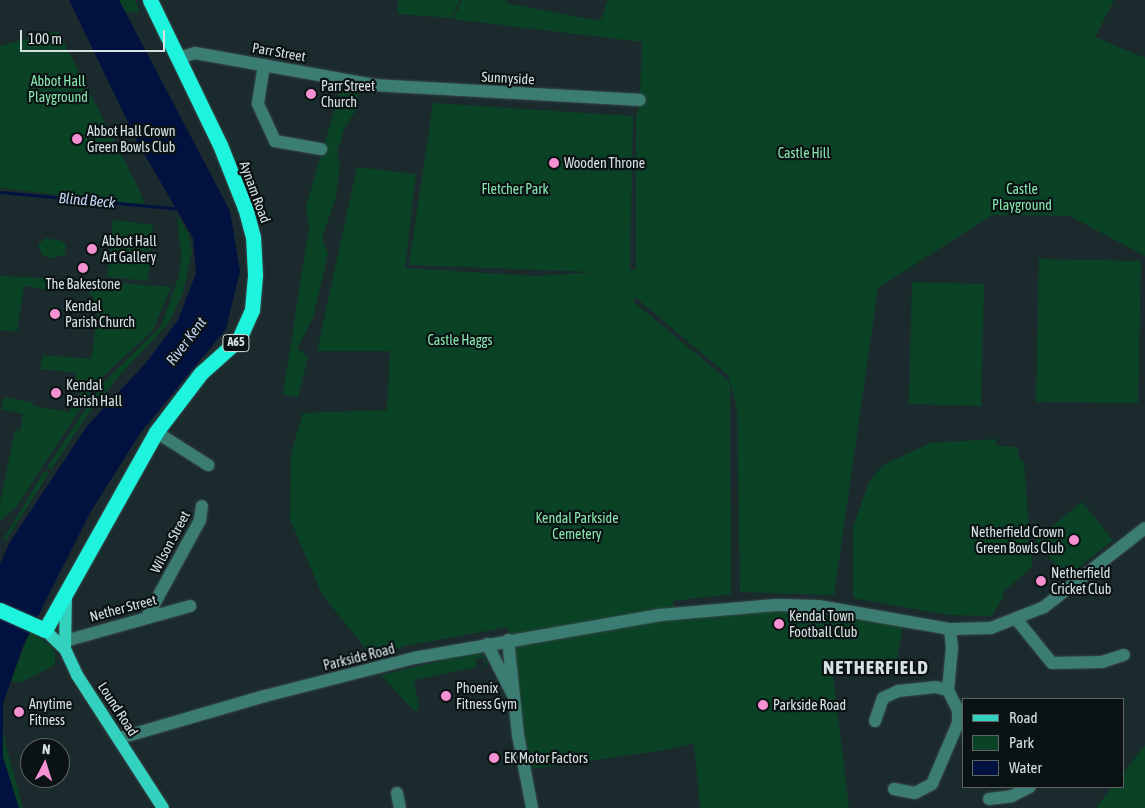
<!DOCTYPE html>
<html>
<head>
<meta charset="utf-8">
<style>
  body { margin:0 }
  #map { position:relative; width:1145px; height:808px; overflow:hidden; background:#1b2b2d; font-family:"Asap Condensed",sans-serif }
  div>[style] { position:absolute }
  .green>* { inset:0; background:#0a4226 }
  .water>* { inset:0; background:#011241 }
  .stream>* { height:3px; margin:-1.5px; padding:0 1.5px; transform-origin:1.5px; border-radius:1.5px; background:#011241 }
  .roads { filter:drop-shadow(0 0 1px #39484a) drop-shadow(0 0 1px #39484a) }
  .minor>* { height:12px; margin:-6px; padding:0 6px; transform-origin:6px; border-radius:6px; background:#3c7d73 }
  .major>* { height:12px; margin:-6px; padding:0 6px; transform-origin:6px; border-radius:6px; background:#32d2bf }
  .highway>* { height:15px; margin:-7.5px; padding:0 7.5px; transform-origin:7.5px; border-radius:7.5px; background:#1ef4dd }
  .dots>* { width:14px; height:14px; translate:-50% -50%; box-sizing:border-box; border:2px solid #0b1213; border-radius:50% }
  span { translate:-50% -50%; white-space:nowrap; text-align:center; line-height:1.15; -webkit-text-stroke:4.5px #0b1213; paint-order:stroke }
  .shield-label span { padding:1px 4px; background:#0b1213; border:1px solid; border-radius:4px; -webkit-text-stroke-width:0 }
  .shield-label { font-size:12px; color:#d7e1e2; font-weight:700 }
  .street-label { font-size:14px; color:#d7e1e2 }
  .park-label { font-size:14px; color:#87e6ad }
  .poi-label { font-size:14px; color:#d7e1e2 }
  .left { translate:0 -50%; text-align:left }
  .right { translate:-100% -50%; text-align:right }
  .water-label { font-size:15px; color:#c4d6f6; font-style:italic }
  .district-label { font-size:19px; color:#d7e1e2; font-weight:700; letter-spacing:1px }
  .legend { position:absolute; left:962px; top:698px; width:162px; height:90px; box-sizing:border-box; background:#0b1213; border:1px solid #5d6566; margin:0; padding:6px 9px; list-style:none; font-size:15px; color:#d7e1e2 }
  .legend li { display:flex; align-items:center; gap:10px; height:25px }
  .legend b { width:25px; border:1px solid #5d6566 }
  .north { position:absolute; left:20px; top:738px; width:50px; height:50px; box-sizing:border-box; background:#0b1213; border:1px solid #5d6566; border-radius:50%; rotate:5deg; font-size:14px; font-weight:700; line-height:20px; text-align:center; color:#d7e1e2 }
  .north::after { content:''; display:block; margin:auto; width:18px; height:22px; background:#f591d2; clip-path:polygon(50% 0,100% 100%,50% 72%,0 100%) }
  .scale { position:absolute; left:20px; top:30px; width:145px; height:22px; box-sizing:border-box; border:2px solid #d7e1e2; border-top:0; padding-left:6px; font-size:15px; line-height:18px; white-space:nowrap; color:#d7e1e2; -webkit-text-stroke:4px #0b1213; paint-order:stroke }
</style>
</head>
<body>
<div id="map">
  <div class="green">
    <i style="clip-path:polygon(119px 0,136px 0,139px 13px,126px 12px)"></i>
    <i style="clip-path:polygon(398px 0,460px 0,452px 18px,397px 14px)"></i>
    <i style="clip-path:polygon(evenodd,462px 0,506px 0,506px 3px,600px 21px,608px 0,1114px 0,1095px 37px,1145px 58px,1145px 256px,1070px 216px,992px 215px,878px 288px,834px 595px,740px 592px,737px 408px,730px 384px,731px 594px,672px 601px,680px 617px,805px 606px,903px 622px,896px 667px,831px 659px,849px 808px,700px 808px,694px 743px,666px 750px,531px 769px,508px 627px,405px 646px,372px 657px,322px 594px,290px 519px,291px 453px,303px 413px,387px 410px,390px 351px,317px 351px,357px 167px,416px 174px,405px 268px,536px 276px,596px 272px,409px 265px,433px 103px,633px 116px,630px 270px,636px 270px,636px 119px,640px 100px,642px 42px,453px 19px,462px 0,635px 297px,729px 376px,730px 382px,634px 302px,635px 297px)"></i>
    <i style="clip-path:polygon(58px 31px,140px 191px,145px 205px,0 188px,0 46px)"></i>
    <i style="clip-path:polygon(341px 87px,359px 94px,357px 108px,344px 129px,337px 153px,340px 165px,336px 198px,322px 237px,328px 254px,313px 318px,297px 348px,308px 358px,298px 397px,283px 394px,309px 227px,306px 207px)"></i>
    <i style="clip-path:polygon(177px 215px,188px 233px,192px 251px,183px 293px,168px 324px,118px 377px,85px 418px,51px 470px,47px 467px,101px 385px,161px 326px,179px 276px,181px 255px)"></i>
    <i style="clip-path:polygon(113px 220px,153px 225px,148px 281px,107px 277px)"></i>
    <i style="clip-path:polygon(45px 238px,62px 241px,66px 246px,65px 255px,50px 258px,42px 255px,38px 245px)"></i>
    <i style="clip-path:polygon(1039px 259px,1141px 261px,1138px 403px,1036px 402px)"></i>
    <i style="clip-path:polygon(0 276px,63px 279px,61px 292px,24px 286px,17px 332px,0 330px)"></i>
    <i style="clip-path:polygon(107px 282px,171px 287px,153px 330px,99px 380px,17px 506px,0 521px,0 503px,15px 430px,20px 431px,23px 414px,1px 409px,4px 397px,33px 403px,33px 406px,70px 412px,73px 401px,80px 395px,81px 386px,75px 385px,76px 373px,40px 369px,43px 355px,91px 359px,99px 304px,93px 300px,94px 296px,89px 295px,90px 287px,105px 289px)"></i>
    <i style="clip-path:polygon(912px 282px,984px 284px,981px 406px,909px 404px)"></i>
    <i style="clip-path:polygon(996px 439px,996px 446px,1017px 447px,1020px 461px,1024px 462px,1032px 567px,1002px 593px,1004px 596px,992px 616px,949px 615px,853px 598px,853px 527px,869px 482px,883px 465px,930px 443px)"></i>
    <i style="clip-path:polygon(45px 470px,49px 473px,6px 540px,3px 540px)"></i>
    <i style="clip-path:polygon(1082px 502px,1113px 540px,1066px 578px,1035px 540px)"></i>
    <i style="clip-path:polygon(30px 631px,50px 645px,55px 653px,55px 665px,20px 683px,11px 681px)"></i>
    <i style="clip-path:polygon(474px 653px,483px 654px,488px 665px,485px 666px,483px 657px,476px 659px,477px 667px,414px 680px,419px 709px,415px 712px,381px 675px)"></i>
    <i style="clip-path:polygon(3px 728px,6px 746px,23px 808px,19px 808px,3px 757px)"></i>
    <i style="clip-path:polygon(1145px 745px,1145px 808px,1096px 808px,1112px 787px,1124px 787px,1124px 772px)"></i>
  </div>
  <div class="water">
    <i style="clip-path:polygon(69px 0,119px 0,230px 211px,240px 271px,226px 329px,141px 432px,90px 513px,23px 646px,3px 704px,3px 757px,19px 808px,0 808px,0 564px,10px 542px,87px 426px,145px 364px,178px 320px,196px 273px,193px 238px,139px 145px)"></i>
  </div>
  <div class="stream">
    <i style="left:0;top:192px;width:175px;rotate:5.3deg"></i>
  </div>
  <div class="roads">
    <div class="minor">
      <i style="left:178px;top:58px;width:18px;rotate:-16deg"></i>
      <i style="left:195px;top:53px;width:182px;rotate:10.1deg"></i>
      <i style="left:374px;top:85px;width:266px;rotate:3.2deg"></i>
      <i style="left:264px;top:65px;width:39px;rotate:99deg"></i>
      <i style="left:258px;top:104px;width:41px;rotate:65.3deg"></i>
      <i style="left:275px;top:141px;width:47px;rotate:9.9deg"></i>
      <i style="left:156px;top:432px;width:62px;rotate:32.4deg"></i>
      <i style="left:147px;top:617px;width:111px;rotate:-61.3deg"></i>
      <i style="left:200px;top:520px;width:14px;rotate:-82deg"></i>
      <i style="left:1017px;top:620px;width:55px;rotate:50.9deg"></i>
      <i style="left:1052px;top:663px;width:50px;rotate:-1.1deg"></i>
      <i style="left:1102px;top:662px;width:23px;rotate:-18deg"></i>
      <i style="left:508px;top:640px;width:96px;rotate:84deg"></i>
      <i style="left:518px;top:735px;width:74px;rotate:79.1deg"></i>
      <i style="left:65px;top:641px;width:130px;rotate:-15.6deg"></i>
      <i style="left:487px;top:644px;width:57px;rotate:63deg"></i>
      <i style="left:875px;top:721px;width:24px;rotate:-71deg"></i>
      <i style="left:883px;top:698px;width:17px;rotate:-25deg"></i>
      <i style="left:898px;top:691px;width:37px;rotate:-6deg"></i>
      <i style="left:935px;top:687px;width:13px;rotate:13deg"></i>
      <i style="left:120px;top:738px;width:151px;rotate:-16.2deg"></i>
      <i style="left:265px;top:696px;width:154px;rotate:-14.3deg"></i>
      <i style="left:414px;top:658px;width:250px;rotate:-9.9deg"></i>
      <i style="left:660px;top:615px;width:116px;rotate:-4.9deg"></i>
      <i style="left:776px;top:605px;width:42px;rotate:1.4deg"></i>
      <i style="left:818px;top:606px;width:134px;rotate:9.9deg"></i>
      <i style="left:950px;top:629px;width:41px;rotate:-1.4deg"></i>
      <i style="left:991px;top:628px;width:57px;rotate:-21.6deg"></i>
      <i style="left:1044px;top:607px;width:128px;rotate:-38deg"></i>
      <i style="left:894px;top:789px;width:21px;rotate:11deg"></i>
      <i style="left:915px;top:793px;width:19px;rotate:-28deg"></i>
      <i style="left:932px;top:784px;width:66px;rotate:-66.9deg"></i>
      <i style="left:958px;top:723px;width:13px;rotate:-90deg"></i>
      <i style="left:958px;top:710px;width:22px;rotate:-117deg"></i>
      <i style="left:948px;top:690px;width:42px;rotate:-84.6deg"></i>
      <i style="left:952px;top:648px;width:19px;rotate:-96deg"></i>
      <i style="left:397px;top:793px;width:15px;rotate:79deg"></i>
      <i style="left:989px;top:799px;width:23px;rotate:-7deg"></i>
      <i style="left:1012px;top:796px;width:20px;rotate:-27deg"></i>
    </div>
    <div class="major">
      <i style="left:45px;top:630px;width:28px;rotate:44deg"></i>
      <i style="left:65px;top:649px;width:29px;rotate:65deg"></i>
      <i style="left:77px;top:675px;width:158px;rotate:57.1deg"></i>
      <i style="left:65px;top:649px;width:56px;rotate:-89deg"></i>
    </div>
    <div class="highway">
      <i style="left:0;top:610px;width:49px;rotate:24deg"></i>
      <i style="left:45px;top:630px;width:227px;rotate:-60.7deg"></i>
      <i style="left:156px;top:432px;width:74px;rotate:-52.7deg"></i>
      <i style="left:201px;top:373px;width:51px;rotate:-41.8deg"></i>
      <i style="left:239px;top:339px;width:32px;rotate:-66deg"></i>
      <i style="left:252px;top:310px;width:36px;rotate:-85deg"></i>
      <i style="left:255px;top:274px;width:37px;rotate:-93deg"></i>
      <i style="left:253px;top:237px;width:30px;rotate:-105deg"></i>
      <i style="left:245px;top:208px;width:68px;rotate:-111.6deg"></i>
      <i style="left:220px;top:145px;width:161px;rotate:-115.8deg"></i>
    </div>
  </div>
  <div class="dots">
    <i style="left:311px;top:94px;background:#f591d2"></i>
    <i style="left:77px;top:139px;background:#f591d2"></i>
    <i style="left:554px;top:163px;background:#f591d2"></i>
    <i style="left:92px;top:249px;background:#f591d2"></i>
    <i style="left:83px;top:268px;background:#f591d2"></i>
    <i style="left:55px;top:314px;background:#f591d2"></i>
    <i style="left:56px;top:393px;background:#f591d2"></i>
    <i style="left:1074px;top:540px;background:#f591d2"></i>
    <i style="left:1041px;top:581px;background:#f591d2"></i>
    <i style="left:779px;top:624px;background:#f591d2"></i>
    <i style="left:446px;top:696px;background:#f591d2"></i>
    <i style="left:763px;top:705px;background:#f591d2"></i>
    <i style="left:19px;top:712px;background:#f591d2"></i>
    <i style="left:494px;top:758px;background:#f591d2"></i>
  </div>
  <div class="shield-label">
    <span style="left:236px;top:343px">A65</span>
  </div>
  <div class="street-label">
    <span style="left:279px;top:52px;rotate:10deg">Parr Street</span>
    <span style="left:508px;top:78px;rotate:3deg">Sunnyside</span>
    <span style="left:255px;top:192px;rotate:70deg">Aynam Road</span>
    <span style="left:170px;top:542px;rotate:-62deg">Wilson Street</span>
    <span style="left:123px;top:608px;rotate:-15deg">Nether Street</span>
    <span style="left:359px;top:657px;rotate:-14deg">Parkside Road</span>
    <span style="left:118px;top:709px;rotate:57deg">Lound Road</span>
  </div>
  <div class="park-label">
    <span style="left:58px;top:89px">Abbot Hall<br>Playground</span>
    <span style="left:804px;top:153px">Castle Hill</span>
    <span style="left:515px;top:189px">Fletcher Park</span>
    <span style="left:1022px;top:197px">Castle<br>Playground</span>
    <span style="left:460px;top:340px">Castle Haggs</span>
    <span style="left:577px;top:526px">Kendal Parkside<br>Cemetery</span>
  </div>
  <div class="poi-label">
    <span class="left" style="left:321px;top:94px">Parr Street<br>Church</span>
    <span class="left" style="left:87px;top:139px">Abbot Hall Crown<br>Green Bowls Club</span>
    <span class="left" style="left:564px;top:163px">Wooden Throne</span>
    <span class="left" style="left:102px;top:249px">Abbot Hall<br>Art Gallery</span>
    <span style="left:83px;top:284px">The Bakestone</span>
    <span class="left" style="left:65px;top:314px">Kendal<br>Parish Church</span>
    <span class="left" style="left:66px;top:393px">Kendal<br>Parish Hall</span>
    <span class="right" style="left:1064px;top:540px">Netherfield Crown<br>Green Bowls Club</span>
    <span class="left" style="left:1051px;top:581px">Netherfield<br>Cricket Club</span>
    <span class="left" style="left:789px;top:624px">Kendal Town<br>Football Club</span>
    <span class="left" style="left:456px;top:696px">Phoenix<br>Fitness Gym</span>
    <span class="left" style="left:29px;top:712px">Anytime<br>Fitness</span>
    <span class="left" style="left:773px;top:705px">Parkside Road</span>
    <span class="left" style="left:504px;top:758px">EK Motor Factors</span>
  </div>
  <div class="water-label">
    <span style="left:87px;top:200px;rotate:5deg">Blind Beck</span>
    <span style="left:186px;top:341px;rotate:-53deg">River Kent</span>
  </div>
  <div class="district-label">
    <span style="left:876px;top:668px">NETHERFIELD</span>
  </div>
  <ul class="legend">
  <li><b style="height:6px;background:#32d2bf"></b>Road</li>
  <li><b style="height:14px;background:#0a4226"></b>Park</li>
  <li><b style="height:14px;background:#011241"></b>Water</li>
  </ul>
  <div class="north">N</div>
  <div class="scale">100 m</div>
</div>
</body>
</html>
